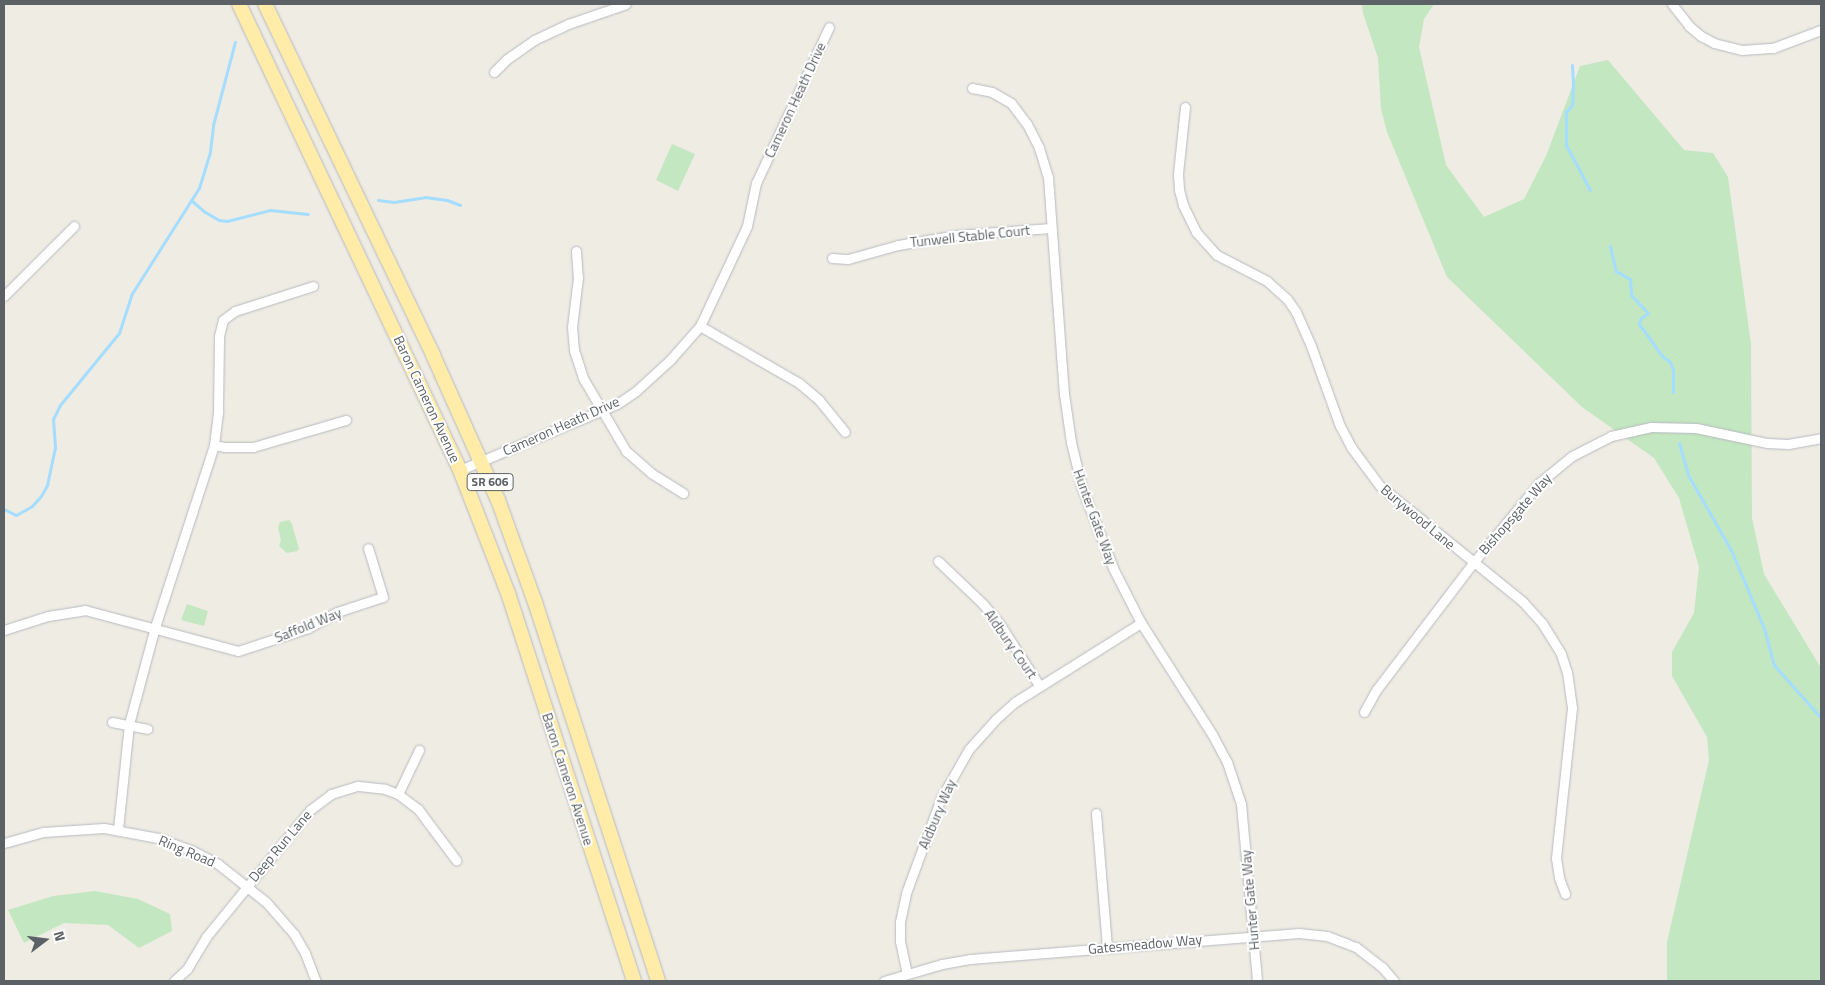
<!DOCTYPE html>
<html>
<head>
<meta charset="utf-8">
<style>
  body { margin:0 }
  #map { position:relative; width:1825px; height:985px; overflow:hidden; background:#efece4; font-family:"Titillium Web",sans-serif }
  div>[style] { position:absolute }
  .green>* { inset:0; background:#c3e7c0 }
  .stream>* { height:3px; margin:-1.5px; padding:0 1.5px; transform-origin:1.5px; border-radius:1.5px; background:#a4ddff }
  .roads { filter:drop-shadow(0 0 1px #b7babf) drop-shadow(0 0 1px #b7babf) }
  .minor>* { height:9px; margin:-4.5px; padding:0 4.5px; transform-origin:4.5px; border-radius:4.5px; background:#fff }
  .primary>* { height:14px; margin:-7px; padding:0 7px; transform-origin:7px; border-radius:7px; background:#ffeca9 }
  span { translate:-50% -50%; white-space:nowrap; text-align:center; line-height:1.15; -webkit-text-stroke:4px #fff; paint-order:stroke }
  .shield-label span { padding:1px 4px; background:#fff; border:1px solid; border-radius:4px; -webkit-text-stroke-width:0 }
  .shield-label { font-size:12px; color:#5c6165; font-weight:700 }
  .street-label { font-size:14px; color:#5c6165 }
  .frame { position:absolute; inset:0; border:5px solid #5c6165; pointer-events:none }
  .north { position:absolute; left:20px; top:915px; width:50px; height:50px; -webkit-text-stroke:4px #fff; paint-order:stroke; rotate:75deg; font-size:14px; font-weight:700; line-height:20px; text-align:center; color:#5c6165 }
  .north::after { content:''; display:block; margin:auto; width:18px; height:22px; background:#5c6165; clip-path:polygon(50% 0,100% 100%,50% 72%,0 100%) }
</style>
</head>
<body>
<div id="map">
  <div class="green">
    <i style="clip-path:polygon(1362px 4px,1434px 4px,1424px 19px,1419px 47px,1446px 165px,1484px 217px,1524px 199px,1546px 156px,1580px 66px,1608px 60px,1684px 150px,1713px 153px,1728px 177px,1751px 344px,1752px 518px,1764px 574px,1821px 668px,1821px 981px,1667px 981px,1667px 942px,1709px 760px,1707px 737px,1672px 676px,1672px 652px,1694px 613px,1699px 567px,1679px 498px,1654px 458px,1582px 407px,1447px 277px,1387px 132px,1381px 109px,1378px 58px,1363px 13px)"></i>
    <i style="clip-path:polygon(672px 144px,695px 154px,678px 191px,656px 180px)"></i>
    <i style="clip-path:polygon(289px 520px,292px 524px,299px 549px,297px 551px,287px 553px,279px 546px,281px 540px,278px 528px,280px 522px)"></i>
    <i style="clip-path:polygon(187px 604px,208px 611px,204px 626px,181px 620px)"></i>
    <i style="clip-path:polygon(95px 891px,138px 899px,170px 914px,172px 931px,139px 948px,108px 925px,64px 923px,24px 943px,8px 910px,53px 896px)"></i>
  </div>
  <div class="stream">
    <i style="left:1572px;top:65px;width:17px;rotate:87deg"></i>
    <i style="left:1573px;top:82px;width:23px;rotate:92deg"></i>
    <i style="left:1572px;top:105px;width:9px;rotate:131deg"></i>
    <i style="left:1566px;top:112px;width:33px;rotate:90deg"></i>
    <i style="left:1566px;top:145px;width:51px;rotate:61.9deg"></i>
    <i style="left:191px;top:200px;width:18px;rotate:41deg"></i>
    <i style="left:205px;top:212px;width:16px;rotate:30deg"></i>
    <i style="left:219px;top:220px;width:8px;rotate:7deg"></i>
    <i style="left:227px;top:221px;width:44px;rotate:-14.3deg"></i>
    <i style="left:270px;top:210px;width:38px;rotate:6deg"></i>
    <i style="left:378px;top:200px;width:16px;rotate:7deg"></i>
    <i style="left:394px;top:202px;width:31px;rotate:-9deg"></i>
    <i style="left:425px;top:197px;width:22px;rotate:8deg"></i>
    <i style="left:447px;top:200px;width:14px;rotate:21deg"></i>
    <i style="left:1610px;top:246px;width:26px;rotate:77deg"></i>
    <i style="left:1616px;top:271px;width:16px;rotate:30deg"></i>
    <i style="left:1630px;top:279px;width:16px;rotate:86deg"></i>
    <i style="left:1631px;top:295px;width:25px;rotate:47deg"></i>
    <i style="left:1648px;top:313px;width:9px;rotate:144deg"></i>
    <i style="left:1641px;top:318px;width:6px;rotate:108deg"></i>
    <i style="left:1639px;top:324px;width:39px;rotate:54deg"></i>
    <i style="left:1662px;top:356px;width:10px;rotate:37deg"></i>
    <i style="left:1670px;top:362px;width:9px;rotate:69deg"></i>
    <i style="left:1673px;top:370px;width:22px;rotate:90deg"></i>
    <i style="left:1679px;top:443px;width:33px;rotate:74deg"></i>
    <i style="left:1688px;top:475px;width:86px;rotate:60.2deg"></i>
    <i style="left:1731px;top:550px;width:85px;rotate:67.1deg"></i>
    <i style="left:1764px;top:628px;width:38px;rotate:75deg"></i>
    <i style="left:1774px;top:665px;width:71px;rotate:48.4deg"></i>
    <i style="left:4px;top:509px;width:13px;rotate:27deg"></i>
    <i style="left:16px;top:515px;width:18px;rotate:-29deg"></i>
    <i style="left:32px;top:506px;width:13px;rotate:-48deg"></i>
    <i style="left:41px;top:496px;width:13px;rotate:-61deg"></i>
    <i style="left:47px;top:485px;width:39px;rotate:-78deg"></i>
    <i style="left:55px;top:447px;width:28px;rotate:-94deg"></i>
    <i style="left:53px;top:419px;width:16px;rotate:-63deg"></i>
    <i style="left:60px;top:405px;width:93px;rotate:-50.7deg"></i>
    <i style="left:119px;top:333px;width:40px;rotate:-72deg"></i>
    <i style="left:131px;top:295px;width:127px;rotate:-57.6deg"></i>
    <i style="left:199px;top:188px;width:39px;rotate:-73deg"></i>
    <i style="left:210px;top:151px;width:26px;rotate:-83deg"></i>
    <i style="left:213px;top:125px;width:86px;rotate:-75.2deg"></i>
  </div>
  <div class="roads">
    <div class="minor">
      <i style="left:1672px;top:4px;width:28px;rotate:52deg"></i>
      <i style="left:1689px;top:26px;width:16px;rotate:40deg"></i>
      <i style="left:1701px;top:36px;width:15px;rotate:28deg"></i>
      <i style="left:1714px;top:43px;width:29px;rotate:14deg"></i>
      <i style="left:1742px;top:50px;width:31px;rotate:-4deg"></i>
      <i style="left:1773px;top:48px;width:51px;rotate:-20.6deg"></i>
      <i style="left:494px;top:72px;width:18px;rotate:-45deg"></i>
      <i style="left:507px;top:59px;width:33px;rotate:-35deg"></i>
      <i style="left:534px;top:40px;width:38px;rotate:-25deg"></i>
      <i style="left:568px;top:24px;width:61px;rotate:-19deg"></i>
      <i style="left:972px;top:88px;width:20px;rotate:11deg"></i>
      <i style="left:992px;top:92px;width:22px;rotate:30deg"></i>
      <i style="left:1011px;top:103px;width:26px;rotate:53deg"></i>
      <i style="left:1027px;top:124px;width:27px;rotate:63deg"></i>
      <i style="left:1039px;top:148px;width:30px;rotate:73deg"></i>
      <i style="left:1048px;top:177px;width:218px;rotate:85.8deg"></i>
      <i style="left:1064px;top:394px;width:49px;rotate:81.7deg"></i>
      <i style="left:1071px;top:442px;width:47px;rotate:76.6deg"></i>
      <i style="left:1082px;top:488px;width:86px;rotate:68.8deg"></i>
      <i style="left:1113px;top:568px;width:62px;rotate:63deg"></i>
      <i style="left:1141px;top:623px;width:132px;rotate:57.4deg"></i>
      <i style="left:1212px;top:734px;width:32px;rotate:62deg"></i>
      <i style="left:1227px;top:762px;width:44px;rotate:71.6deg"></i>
      <i style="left:1241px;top:804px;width:178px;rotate:84.8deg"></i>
      <i style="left:1185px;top:107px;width:67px;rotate:96deg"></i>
      <i style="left:1178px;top:174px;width:16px;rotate:86deg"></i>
      <i style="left:1179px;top:190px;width:16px;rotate:75deg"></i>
      <i style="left:1183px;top:205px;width:30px;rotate:64deg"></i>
      <i style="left:1196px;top:232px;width:31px;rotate:48deg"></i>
      <i style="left:1217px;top:255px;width:56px;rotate:27.5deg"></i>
      <i style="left:1267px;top:281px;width:27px;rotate:42deg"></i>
      <i style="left:1287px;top:299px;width:16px;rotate:55deg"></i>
      <i style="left:1296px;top:312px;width:37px;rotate:66deg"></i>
      <i style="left:1311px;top:346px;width:85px;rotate:70.1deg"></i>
      <i style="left:1340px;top:426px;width:24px;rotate:62deg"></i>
      <i style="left:1351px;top:447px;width:49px;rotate:53.4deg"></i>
      <i style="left:1380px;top:486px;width:184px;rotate:39deg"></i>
      <i style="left:1523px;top:602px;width:28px;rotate:48deg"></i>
      <i style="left:1542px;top:623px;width:36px;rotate:58deg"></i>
      <i style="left:1561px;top:654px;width:19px;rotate:72deg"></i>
      <i style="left:1567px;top:672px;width:36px;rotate:82deg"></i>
      <i style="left:1572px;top:708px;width:151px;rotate:96.1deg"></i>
      <i style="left:1556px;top:858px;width:20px;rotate:81deg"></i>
      <i style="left:1559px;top:878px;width:17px;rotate:69deg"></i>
      <i style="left:576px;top:251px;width:26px;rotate:86deg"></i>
      <i style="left:578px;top:277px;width:50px;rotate:96.8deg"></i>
      <i style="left:572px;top:327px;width:23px;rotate:85deg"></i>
      <i style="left:574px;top:350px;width:29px;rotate:72deg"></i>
      <i style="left:583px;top:378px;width:85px;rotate:59.5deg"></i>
      <i style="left:626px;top:451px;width:33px;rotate:41deg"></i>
      <i style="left:651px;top:473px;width:38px;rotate:32deg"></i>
      <i style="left:832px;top:258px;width:16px;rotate:4deg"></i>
      <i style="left:848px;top:259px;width:52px;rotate:-15.6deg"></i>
      <i style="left:898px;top:245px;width:60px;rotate:-9.6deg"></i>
      <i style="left:957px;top:235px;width:94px;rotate:-4.3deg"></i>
      <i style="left:4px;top:296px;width:99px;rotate:-45deg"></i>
      <i style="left:700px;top:326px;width:114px;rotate:29.9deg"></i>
      <i style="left:799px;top:383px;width:26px;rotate:40deg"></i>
      <i style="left:819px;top:400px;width:41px;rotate:50.9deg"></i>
      <i style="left:214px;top:445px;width:10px;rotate:11deg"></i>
      <i style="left:224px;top:447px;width:29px"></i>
      <i style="left:253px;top:447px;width:97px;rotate:-16.2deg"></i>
      <i style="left:460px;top:470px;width:170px;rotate:-22.8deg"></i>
      <i style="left:617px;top:404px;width:23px;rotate:-34deg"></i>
      <i style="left:636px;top:391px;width:46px;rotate:-42.4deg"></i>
      <i style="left:670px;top:360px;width:45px;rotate:-48.6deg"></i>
      <i style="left:700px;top:326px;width:110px;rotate:-64.8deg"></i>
      <i style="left:747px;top:226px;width:44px;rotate:-78.2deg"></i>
      <i style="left:756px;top:183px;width:172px;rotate:-64.9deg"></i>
      <i style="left:938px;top:561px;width:62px;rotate:43.7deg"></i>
      <i style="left:983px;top:604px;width:25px;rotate:50deg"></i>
      <i style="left:999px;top:623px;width:74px;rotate:57.2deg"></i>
      <i style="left:4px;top:630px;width:46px;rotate:-17.7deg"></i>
      <i style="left:48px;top:616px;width:37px;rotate:-9deg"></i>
      <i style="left:85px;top:610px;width:158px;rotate:15deg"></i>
      <i style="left:238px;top:651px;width:74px;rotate:-18.2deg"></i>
      <i style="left:308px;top:628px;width:33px;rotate:-29deg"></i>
      <i style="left:337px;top:612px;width:48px;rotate:-18.1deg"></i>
      <i style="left:383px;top:597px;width:51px;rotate:-107deg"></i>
      <i style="left:1364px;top:712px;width:26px;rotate:-61deg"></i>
      <i style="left:1377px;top:689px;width:158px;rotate:-52.7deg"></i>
      <i style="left:1473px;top:563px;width:104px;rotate:-50.5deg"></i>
      <i style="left:1539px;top:483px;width:43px;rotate:-39.3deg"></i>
      <i style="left:1572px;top:456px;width:44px;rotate:-27.1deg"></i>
      <i style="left:1611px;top:436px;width:41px;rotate:-12.7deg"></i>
      <i style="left:1651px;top:427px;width:45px;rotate:1.3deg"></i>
      <i style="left:1696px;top:428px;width:73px;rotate:11.9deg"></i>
      <i style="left:1767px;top:443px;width:21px;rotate:3deg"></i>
      <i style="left:1788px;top:444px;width:34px;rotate:-10deg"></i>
      <i style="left:112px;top:722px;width:36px;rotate:11deg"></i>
      <i style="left:398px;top:794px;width:49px;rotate:-64.5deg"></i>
      <i style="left:1096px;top:813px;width:134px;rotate:85.3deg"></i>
      <i style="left:118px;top:829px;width:106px;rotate:-84deg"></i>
      <i style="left:129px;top:724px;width:100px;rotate:-75deg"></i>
      <i style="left:155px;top:627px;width:191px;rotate:-72deg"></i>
      <i style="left:214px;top:445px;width:35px;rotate:-83deg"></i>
      <i style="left:218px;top:410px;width:74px;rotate:-89.2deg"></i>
      <i style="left:219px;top:336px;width:16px;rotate:-76deg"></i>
      <i style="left:223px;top:320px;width:15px;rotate:-37deg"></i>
      <i style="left:235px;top:311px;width:82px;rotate:-17.8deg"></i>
      <i style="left:4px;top:843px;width:41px;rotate:-15.8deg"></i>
      <i style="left:43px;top:832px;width:61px;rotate:-3.8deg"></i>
      <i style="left:104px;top:828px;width:55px;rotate:10.5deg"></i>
      <i style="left:158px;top:838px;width:37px;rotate:20deg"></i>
      <i style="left:193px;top:851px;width:28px;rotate:27deg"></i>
      <i style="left:218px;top:864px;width:61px;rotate:38.4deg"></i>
      <i style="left:266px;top:902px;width:43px;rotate:48.8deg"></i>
      <i style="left:294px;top:934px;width:22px;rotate:60deg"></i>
      <i style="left:305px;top:953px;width:30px;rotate:69deg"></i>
      <i style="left:907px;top:974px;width:34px;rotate:-102deg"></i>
      <i style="left:900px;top:941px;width:19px;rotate:-90deg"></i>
      <i style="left:900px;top:922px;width:30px;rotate:-78deg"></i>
      <i style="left:906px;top:893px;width:101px;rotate:-69.8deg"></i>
      <i style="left:941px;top:798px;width:56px;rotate:-60.3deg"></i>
      <i style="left:969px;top:749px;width:40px;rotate:-48deg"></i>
      <i style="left:996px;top:719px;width:25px;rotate:-42deg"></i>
      <i style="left:1015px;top:702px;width:149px;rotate:-32.1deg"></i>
      <i style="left:174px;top:981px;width:18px;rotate:-43deg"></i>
      <i style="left:187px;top:969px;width:37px;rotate:-59deg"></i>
      <i style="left:206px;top:937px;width:164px;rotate:-50.7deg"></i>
      <i style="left:310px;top:810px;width:26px;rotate:-37deg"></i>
      <i style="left:331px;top:794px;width:28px;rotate:-17deg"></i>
      <i style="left:358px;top:786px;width:27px;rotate:6deg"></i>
      <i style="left:385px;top:789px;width:14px;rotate:21deg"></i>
      <i style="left:398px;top:794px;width:25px;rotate:37deg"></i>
      <i style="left:418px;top:809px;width:64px;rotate:53.3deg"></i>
      <i style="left:884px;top:981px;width:60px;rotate:-16.3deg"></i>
      <i style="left:942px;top:964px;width:28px;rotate:-10deg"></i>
      <i style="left:970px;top:959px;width:330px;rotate:-4.5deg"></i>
      <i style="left:1299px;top:933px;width:28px;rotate:6deg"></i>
      <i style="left:1327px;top:936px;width:31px;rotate:21deg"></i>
      <i style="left:1356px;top:947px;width:33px;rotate:38deg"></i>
      <i style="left:1382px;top:967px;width:18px;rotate:49deg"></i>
    </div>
    <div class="primary">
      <i style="left:239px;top:4px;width:516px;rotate:64.63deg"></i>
      <i style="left:460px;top:470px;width:135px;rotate:68.7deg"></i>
      <i style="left:509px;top:596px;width:405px;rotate:72deg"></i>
      <i style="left:265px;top:4px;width:389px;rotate:64.4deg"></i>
      <i style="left:433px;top:355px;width:159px;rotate:65.9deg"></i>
      <i style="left:498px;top:500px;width:109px;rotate:70.1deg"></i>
      <i style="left:535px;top:602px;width:398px;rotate:72deg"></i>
    </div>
  </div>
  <div class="shield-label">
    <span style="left:490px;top:482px">SR 606</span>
  </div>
  <div class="street-label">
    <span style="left:795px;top:100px;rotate:-65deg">Cameron Heath Drive</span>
    <span style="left:970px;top:236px;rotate:-6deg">Tunwell Stable Court</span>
    <span style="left:427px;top:399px;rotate:65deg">Baron Cameron Avenue</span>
    <span style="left:561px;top:426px;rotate:-24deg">Cameron Heath Drive</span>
    <span style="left:1515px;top:514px;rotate:-49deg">Bishopsgate Way</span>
    <span style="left:1095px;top:517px;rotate:70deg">Hunter Gate Way</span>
    <span style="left:1418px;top:517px;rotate:40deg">Burywood Lane</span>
    <span style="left:308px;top:625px;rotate:-22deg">Saffold Way</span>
    <span style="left:1011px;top:644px;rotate:55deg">Aldbury Court</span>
    <span style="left:568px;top:779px;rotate:72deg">Baron Cameron Avenue</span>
    <span style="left:937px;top:814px;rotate:-67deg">Aldbury Way</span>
    <span style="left:280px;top:846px;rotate:-50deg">Deep Run Lane</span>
    <span style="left:187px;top:851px;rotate:23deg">Ring Road</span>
    <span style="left:1250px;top:900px;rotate:-95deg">Hunter Gate Way</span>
    <span style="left:1145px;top:944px;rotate:-5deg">Gatesmeadow Way</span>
  </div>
  <div class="frame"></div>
  <div class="north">N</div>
</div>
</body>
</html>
